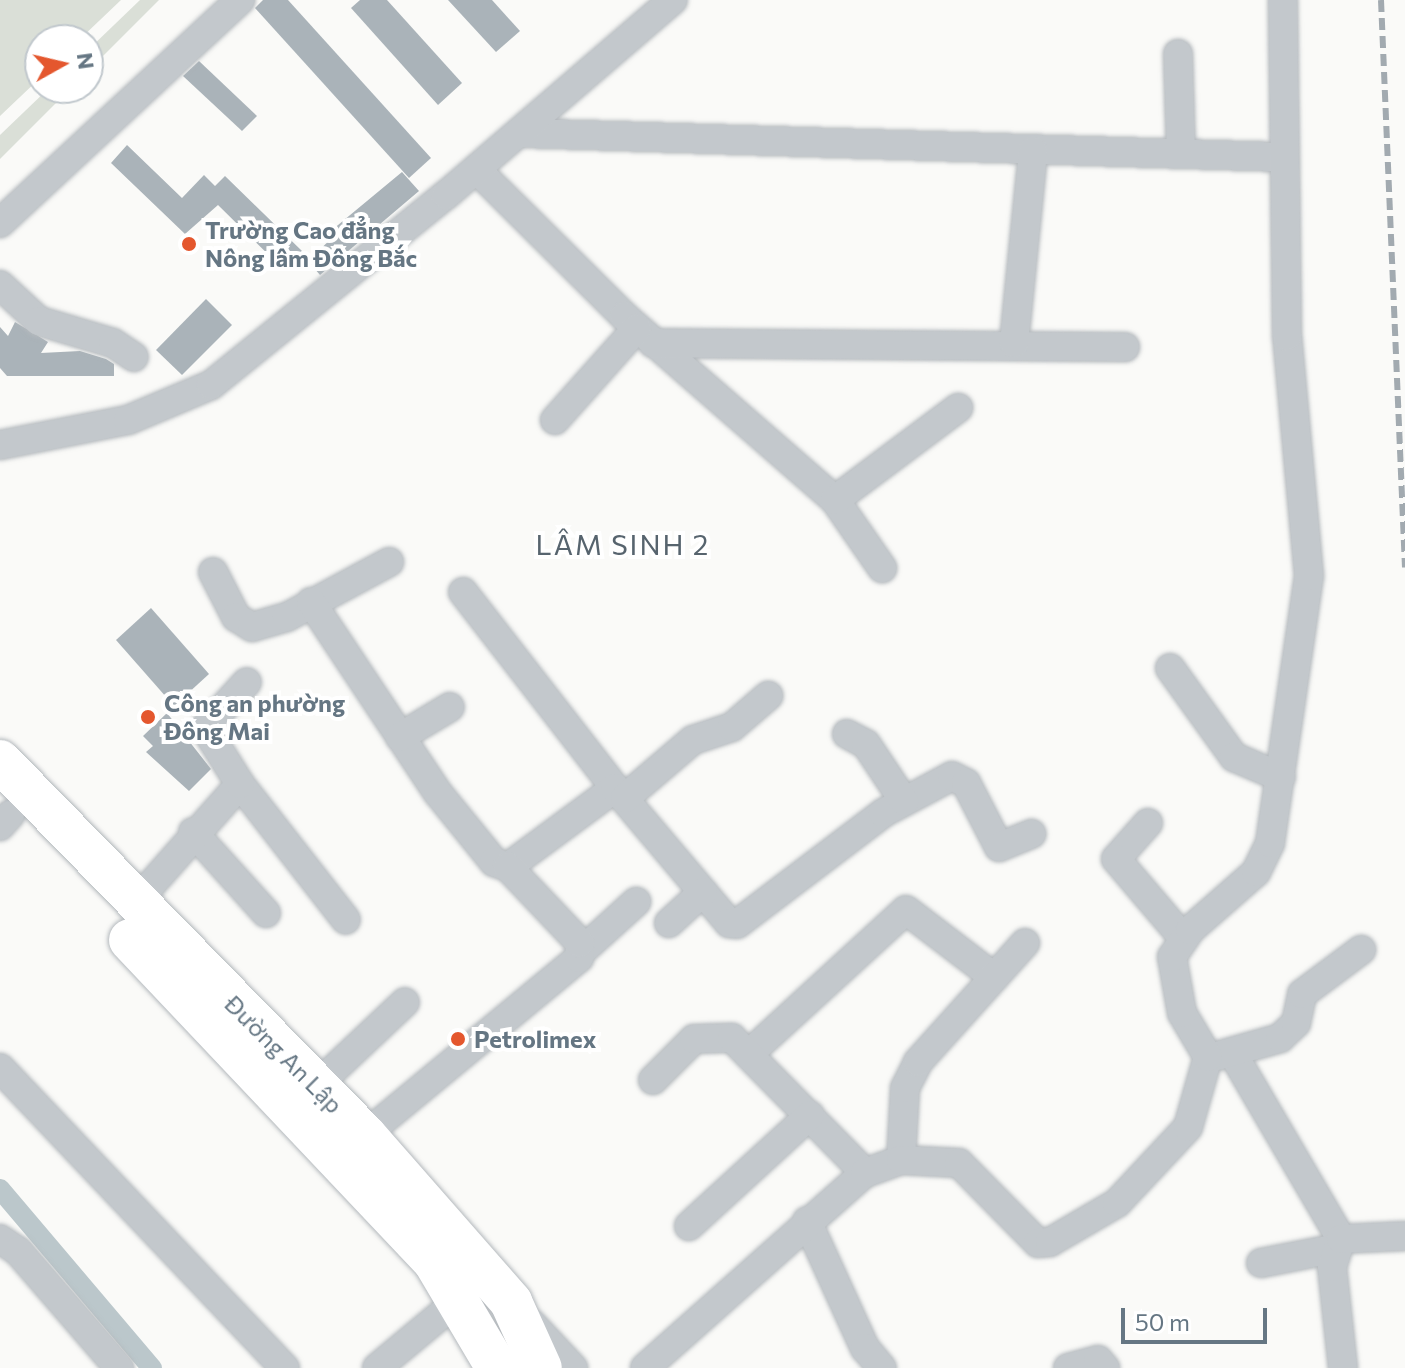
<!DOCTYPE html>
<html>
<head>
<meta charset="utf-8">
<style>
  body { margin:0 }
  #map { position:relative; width:1405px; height:1368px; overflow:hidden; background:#fafaf8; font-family:Commissioner,sans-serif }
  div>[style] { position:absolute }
  .green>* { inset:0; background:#dadfd7 }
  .canal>* { height:20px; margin:-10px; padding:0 10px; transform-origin:10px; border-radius:10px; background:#bbc7cb }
  .building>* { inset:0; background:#aab3b9 }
  .roads { filter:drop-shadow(0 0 2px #b4b9bd) drop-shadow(0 0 2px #b4b9bd) }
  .minor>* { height:28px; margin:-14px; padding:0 14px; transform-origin:14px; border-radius:14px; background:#c3c8cc }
  .highway>* { height:42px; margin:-21px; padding:0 21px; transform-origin:21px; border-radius:21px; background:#fff }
  .rail>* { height:6px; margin-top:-3px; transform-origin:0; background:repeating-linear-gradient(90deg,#a2aab0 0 12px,transparent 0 18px) }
  .dots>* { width:22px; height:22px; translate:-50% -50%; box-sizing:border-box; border:4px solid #fff; border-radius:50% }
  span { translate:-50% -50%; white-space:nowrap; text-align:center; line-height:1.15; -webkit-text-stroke:8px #fff; paint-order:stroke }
  .poi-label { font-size:24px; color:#657683; font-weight:700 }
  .left { translate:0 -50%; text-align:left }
  .street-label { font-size:24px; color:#657683 }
  .quarter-label { font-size:28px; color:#57646e; letter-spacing:2px }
  .north { position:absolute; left:24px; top:24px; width:80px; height:80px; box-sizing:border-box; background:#fff; border:2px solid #c1c8cd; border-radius:50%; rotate:82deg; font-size:22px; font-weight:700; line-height:32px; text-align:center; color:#657683 }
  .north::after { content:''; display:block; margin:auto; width:28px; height:36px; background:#e4572e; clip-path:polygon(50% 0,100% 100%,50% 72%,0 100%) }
  .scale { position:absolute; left:1121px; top:1308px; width:146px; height:36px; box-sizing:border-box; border:4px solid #657683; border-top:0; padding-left:10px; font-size:24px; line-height:28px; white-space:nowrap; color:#657683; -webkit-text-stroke:6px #fff; paint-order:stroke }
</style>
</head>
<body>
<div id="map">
  <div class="green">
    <i style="clip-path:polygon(0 0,121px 0,79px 40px,40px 40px,40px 78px,0 116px)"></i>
    <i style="clip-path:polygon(140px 0,159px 0,88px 71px,88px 50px)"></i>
    <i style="clip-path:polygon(49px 88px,71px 88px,0 159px,0 135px)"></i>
  </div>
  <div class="canal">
    <i style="left:0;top:1189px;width:235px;rotate:49.7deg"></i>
  </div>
  <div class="building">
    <i style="clip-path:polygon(263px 0,288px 0,431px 158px,409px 178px,255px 8px)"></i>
    <i style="clip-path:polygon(360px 0,387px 0,462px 83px,438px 105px,351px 8px)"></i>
    <i style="clip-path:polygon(448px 0,492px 0,520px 31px,496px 52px)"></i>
    <i style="clip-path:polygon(199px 61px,257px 116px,242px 131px,183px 76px)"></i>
    <i style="clip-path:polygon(127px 145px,182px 198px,204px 175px,215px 186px,225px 176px,302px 251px,284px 270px,218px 205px,185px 234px,111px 163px)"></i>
    <i style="clip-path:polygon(402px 172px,419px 191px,320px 275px,308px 261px,336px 234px,332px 230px)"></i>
    <i style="clip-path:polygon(206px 299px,232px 325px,182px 375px,156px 350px)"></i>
    <i style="clip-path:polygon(15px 322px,48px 342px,41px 353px,80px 351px,106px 359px,114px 364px,114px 376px,7px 376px,0 368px,0 327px,8px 336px)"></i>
    <i style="clip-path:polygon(151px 608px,209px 674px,174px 706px,116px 640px)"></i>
    <i style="clip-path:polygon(167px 713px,211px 769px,189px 791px,146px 752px,153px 746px,143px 736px)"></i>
  </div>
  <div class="roads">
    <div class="minor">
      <i style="left:1178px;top:54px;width:100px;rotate:88.3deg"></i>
      <i style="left:520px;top:133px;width:761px;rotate:1.81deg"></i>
      <i style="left:477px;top:170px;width:207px;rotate:44.8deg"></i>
      <i style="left:624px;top:316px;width:280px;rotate:41.1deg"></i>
      <i style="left:835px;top:500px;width:83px;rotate:55.3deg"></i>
      <i style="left:0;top:223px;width:328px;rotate:-42.9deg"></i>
      <i style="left:0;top:285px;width:53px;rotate:42.7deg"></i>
      <i style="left:39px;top:321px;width:77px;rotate:16.6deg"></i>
      <i style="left:113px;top:343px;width:25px;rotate:34deg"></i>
      <i style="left:653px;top:343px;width:472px;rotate:0.5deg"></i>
      <i style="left:1014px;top:343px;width:193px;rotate:-84.3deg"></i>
      <i style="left:555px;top:420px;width:123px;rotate:-48.3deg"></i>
      <i style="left:0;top:445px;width:130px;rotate:-11.1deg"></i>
      <i style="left:128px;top:420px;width:90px;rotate:-22.9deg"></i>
      <i style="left:211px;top:385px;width:302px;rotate:-39deg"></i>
      <i style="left:446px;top:195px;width:299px;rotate:-40.7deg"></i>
      <i style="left:835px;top:500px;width:154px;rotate:-36.8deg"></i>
      <i style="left:213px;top:572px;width:51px;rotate:62.9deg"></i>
      <i style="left:236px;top:617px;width:19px;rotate:32deg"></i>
      <i style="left:252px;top:627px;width:36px;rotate:-16deg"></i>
      <i style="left:287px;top:617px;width:116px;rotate:-28.3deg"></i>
      <i style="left:463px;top:592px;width:248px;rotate:52.2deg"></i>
      <i style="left:311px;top:602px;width:229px;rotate:56.4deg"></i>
      <i style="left:438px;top:793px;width:89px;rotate:50.9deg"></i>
      <i style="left:494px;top:862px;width:15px;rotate:20deg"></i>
      <i style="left:508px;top:867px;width:133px;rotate:-36.4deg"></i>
      <i style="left:615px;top:788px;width:177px;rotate:49.8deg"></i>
      <i style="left:729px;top:923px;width:8px;rotate:7deg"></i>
      <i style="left:737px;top:924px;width:183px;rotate:-37.2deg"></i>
      <i style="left:883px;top:813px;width:78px;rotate:-28.2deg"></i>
      <i style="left:952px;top:776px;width:16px;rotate:27deg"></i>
      <i style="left:966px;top:783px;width:72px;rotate:62.7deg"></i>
      <i style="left:999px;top:847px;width:35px;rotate:-22deg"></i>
      <i style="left:1170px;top:668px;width:110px;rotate:54.3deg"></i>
      <i style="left:1234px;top:757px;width:51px;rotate:23.1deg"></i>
      <i style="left:847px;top:734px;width:21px;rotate:28deg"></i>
      <i style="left:866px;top:744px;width:69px;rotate:56.3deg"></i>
      <i style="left:400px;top:737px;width:58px;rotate:-31deg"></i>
      <i style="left:240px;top:784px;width:172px;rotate:52.1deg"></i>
      <i style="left:625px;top:798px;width:89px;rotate:-40.5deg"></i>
      <i style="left:693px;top:740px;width:41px;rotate:-18.4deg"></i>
      <i style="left:732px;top:727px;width:48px;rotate:-40.7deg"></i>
      <i style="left:1148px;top:823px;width:48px;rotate:131.6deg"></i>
      <i style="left:1116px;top:859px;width:105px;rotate:49.6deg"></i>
      <i style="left:0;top:826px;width:15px;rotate:-48deg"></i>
      <i style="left:193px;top:832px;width:109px;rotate:48deg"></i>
      <i style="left:134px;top:904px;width:160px;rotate:-48.5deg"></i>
      <i style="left:240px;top:784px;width:66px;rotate:-122deg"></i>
      <i style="left:205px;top:728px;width:62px;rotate:-47.6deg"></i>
      <i style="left:669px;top:923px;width:46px;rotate:-42.4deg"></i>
      <i style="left:583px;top:950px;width:72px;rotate:-42.2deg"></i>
      <i style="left:751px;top:1052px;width:210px;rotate:-42.5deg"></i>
      <i style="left:906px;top:910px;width:111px;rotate:37.3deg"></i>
      <i style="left:1233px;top:1054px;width:214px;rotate:59.7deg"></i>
      <i style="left:1217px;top:1056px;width:66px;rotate:-15.9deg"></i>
      <i style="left:1280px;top:1038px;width:22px;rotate:-43deg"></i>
      <i style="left:1296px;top:1023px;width:30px;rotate:-78deg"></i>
      <i style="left:1302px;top:994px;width:74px;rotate:-36.7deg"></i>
      <i style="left:0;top:1068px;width:414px;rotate:46.5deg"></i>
      <i style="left:653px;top:1080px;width:58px;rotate:-45deg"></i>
      <i style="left:694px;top:1039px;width:38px;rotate:-2deg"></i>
      <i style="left:732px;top:1038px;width:190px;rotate:45.4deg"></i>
      <i style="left:316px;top:1086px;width:122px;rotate:-43.3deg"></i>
      <i style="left:365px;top:1135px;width:278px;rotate:-39.6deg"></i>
      <i style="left:579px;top:958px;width:15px;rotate:-86deg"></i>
      <i style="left:580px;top:943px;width:105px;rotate:-133.5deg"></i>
      <i style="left:901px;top:1160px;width:72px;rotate:-86.8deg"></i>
      <i style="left:905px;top:1088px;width:29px;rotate:-63deg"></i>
      <i style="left:918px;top:1062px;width:160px;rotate:-48deg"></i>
      <i style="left:807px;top:1221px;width:140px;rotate:65.5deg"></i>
      <i style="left:865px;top:1348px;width:26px;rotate:50deg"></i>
      <i style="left:689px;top:1226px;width:164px;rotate:-42.5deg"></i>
      <i style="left:0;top:1239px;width:22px;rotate:34deg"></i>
      <i style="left:18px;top:1251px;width:155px;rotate:49.2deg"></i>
      <i style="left:1261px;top:1263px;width:78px;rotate:-11deg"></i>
      <i style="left:531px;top:1323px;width:62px;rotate:47deg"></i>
      <i style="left:377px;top:1368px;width:109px;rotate:-39.8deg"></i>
      <i style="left:645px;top:1368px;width:294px;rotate:-41.6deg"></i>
      <i style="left:865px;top:1173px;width:38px;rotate:-20deg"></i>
      <i style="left:901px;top:1160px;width:58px;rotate:3deg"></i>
      <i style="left:959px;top:1163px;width:112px;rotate:45.4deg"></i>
      <i style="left:1038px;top:1243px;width:12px;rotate:-5deg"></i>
      <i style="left:1050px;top:1242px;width:78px;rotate:-30.2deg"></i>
      <i style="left:1117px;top:1203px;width:104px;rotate:-46.9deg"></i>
      <i style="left:1188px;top:1127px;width:73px;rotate:-74.1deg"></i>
      <i style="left:1208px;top:1057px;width:51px;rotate:-120.6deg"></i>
      <i style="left:1182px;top:1013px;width:57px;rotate:-100.1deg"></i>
      <i style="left:1172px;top:957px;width:32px;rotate:-56deg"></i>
      <i style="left:1190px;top:930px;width:88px;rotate:-41.3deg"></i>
      <i style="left:1256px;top:872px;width:32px;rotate:-64deg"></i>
      <i style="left:1270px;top:843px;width:270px;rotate:-81.7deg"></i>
      <i style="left:1309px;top:576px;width:241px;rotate:-95.2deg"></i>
      <i style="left:1287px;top:336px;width:336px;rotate:-90.7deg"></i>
      <i style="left:1068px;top:1368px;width:31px;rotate:-15deg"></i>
      <i style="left:1098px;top:1360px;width:11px;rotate:49deg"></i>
      <i style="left:1343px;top:1368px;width:102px;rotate:-96.2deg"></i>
      <i style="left:1332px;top:1267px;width:29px;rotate:-72deg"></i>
      <i style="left:1341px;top:1239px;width:64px;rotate:-2.7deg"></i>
    </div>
    <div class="highway">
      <i style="left:0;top:761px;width:523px;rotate:45.7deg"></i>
      <i style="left:365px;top:1135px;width:222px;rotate:48.8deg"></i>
      <i style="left:511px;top:1302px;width:72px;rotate:65.6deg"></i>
      <i style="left:130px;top:940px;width:444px;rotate:46.6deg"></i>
      <i style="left:435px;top:1263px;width:122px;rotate:59.4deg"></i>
    </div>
  </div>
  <div class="rail">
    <i style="left:1381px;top:0;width:568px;rotate:87.58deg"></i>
  </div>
  <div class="dots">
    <i style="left:189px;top:244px;background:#e4572e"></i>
    <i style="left:148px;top:717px;background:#e4572e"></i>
    <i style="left:458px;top:1039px;background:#e4572e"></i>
  </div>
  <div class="poi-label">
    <span class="left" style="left:205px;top:244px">Trường Cao đẳng<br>Nông lâm Đông Bắc</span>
    <span class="left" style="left:164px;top:717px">Công an phường<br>Đông Mai</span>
    <span class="left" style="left:474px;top:1039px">Petrolimex</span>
  </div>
  <div class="street-label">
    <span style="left:284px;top:1054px;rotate:45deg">Đường An Lập</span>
  </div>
  <div class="quarter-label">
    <span style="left:623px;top:544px">LÂM SINH 2</span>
  </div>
  <div class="north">N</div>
  <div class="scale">50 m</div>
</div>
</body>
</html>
